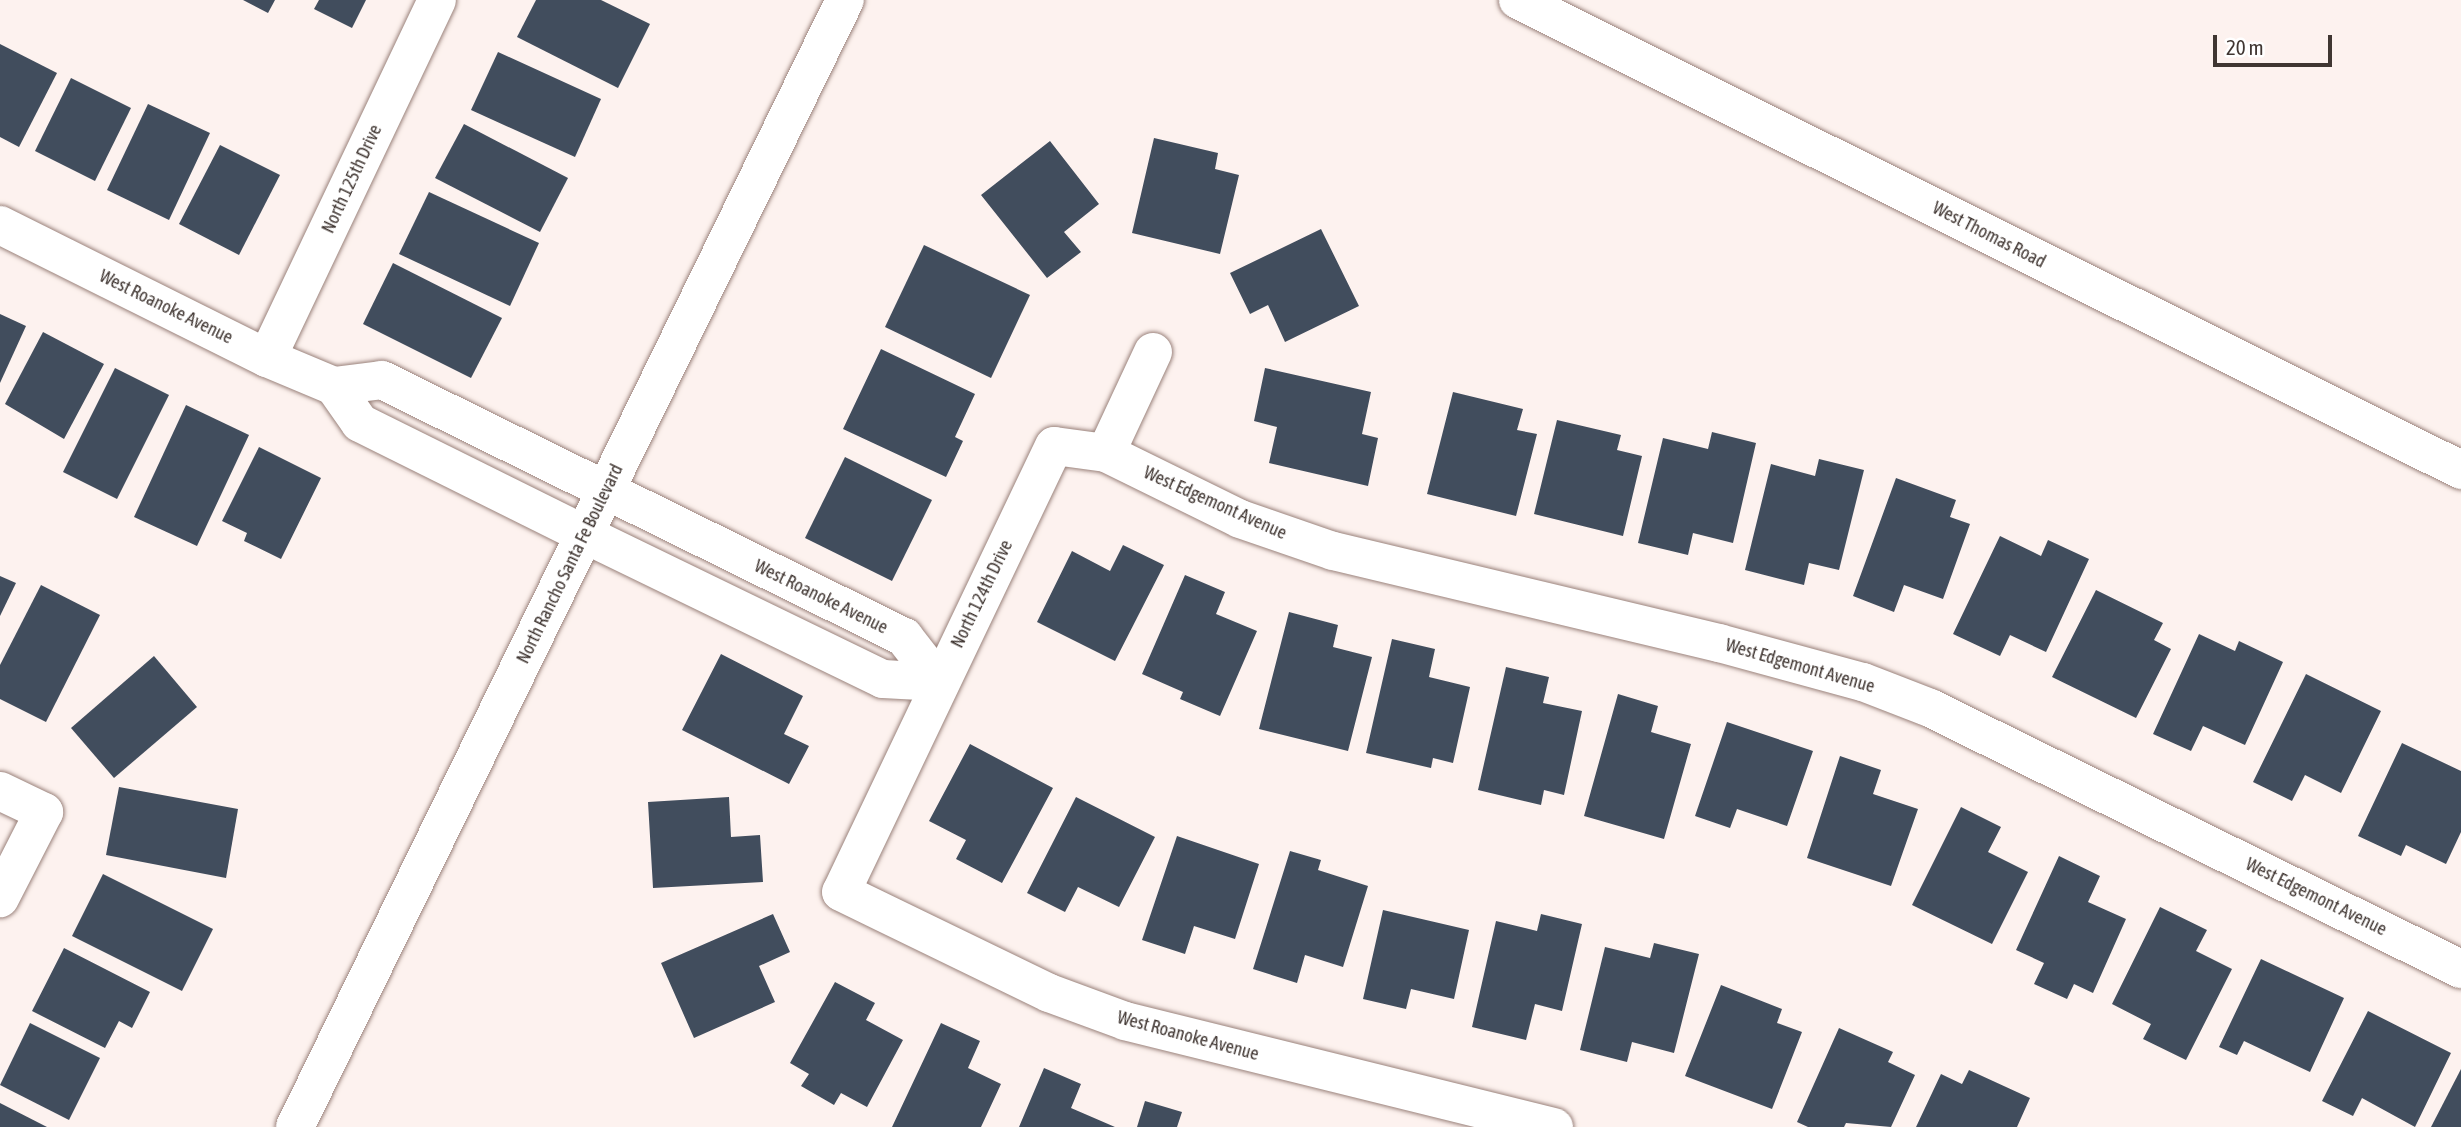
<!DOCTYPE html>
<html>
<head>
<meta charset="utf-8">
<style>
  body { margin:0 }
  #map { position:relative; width:2461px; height:1127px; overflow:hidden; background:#fdf2ef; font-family:"Asap Condensed",sans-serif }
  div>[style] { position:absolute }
  .building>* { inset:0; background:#414d5d }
  .roads { filter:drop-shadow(0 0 2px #9a827b) drop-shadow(0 0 2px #9a827b) }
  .minor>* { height:38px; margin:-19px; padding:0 19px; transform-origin:19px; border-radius:19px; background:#fff }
  .tertiary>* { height:38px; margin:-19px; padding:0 19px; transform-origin:19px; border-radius:19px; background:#fff }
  span { translate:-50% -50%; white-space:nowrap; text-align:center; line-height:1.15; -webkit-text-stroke:7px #fff; paint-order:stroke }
  .street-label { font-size:18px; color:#403632 }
  .scale { position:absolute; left:2213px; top:35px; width:119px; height:32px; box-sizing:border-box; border:4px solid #403632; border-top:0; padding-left:9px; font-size:21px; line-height:24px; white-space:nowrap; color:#403632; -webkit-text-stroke:5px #fff; paint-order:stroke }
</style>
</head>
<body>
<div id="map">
  <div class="building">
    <i style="clip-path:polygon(243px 0,275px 0,268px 13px)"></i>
    <i style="clip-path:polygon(319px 0,366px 0,352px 28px,314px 9px)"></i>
    <i style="clip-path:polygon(536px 0,601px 0,650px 24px,618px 88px,517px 37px)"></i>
    <i style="clip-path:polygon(0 44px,57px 73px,19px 147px,0 137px)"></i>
    <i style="clip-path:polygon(498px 52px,601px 99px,575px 157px,471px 110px)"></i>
    <i style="clip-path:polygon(71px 78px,131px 108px,95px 181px,35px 151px)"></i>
    <i style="clip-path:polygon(148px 104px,210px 133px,169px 220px,107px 190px)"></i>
    <i style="clip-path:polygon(464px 124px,568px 178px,540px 232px,435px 178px)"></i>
    <i style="clip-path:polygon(1154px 138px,1218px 153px,1215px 169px,1239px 175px,1220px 254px,1132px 233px)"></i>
    <i style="clip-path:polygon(1050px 141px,1099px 204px,1064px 232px,1081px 252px,1047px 278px,981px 195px)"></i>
    <i style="clip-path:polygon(220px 145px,280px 175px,239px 255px,179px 224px)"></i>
    <i style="clip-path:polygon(429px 192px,539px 243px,510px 306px,399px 254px)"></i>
    <i style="clip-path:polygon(1321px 229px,1359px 306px,1285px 342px,1268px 305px,1250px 314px,1230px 273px)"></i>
    <i style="clip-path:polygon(924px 245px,1030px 295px,991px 378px,885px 327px)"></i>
    <i style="clip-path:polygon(393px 263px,502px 318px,471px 378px,363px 324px)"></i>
    <i style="clip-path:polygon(0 314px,26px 326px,0 383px)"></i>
    <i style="clip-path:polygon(43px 332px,104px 364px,64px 439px,5px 404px)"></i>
    <i style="clip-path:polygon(881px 349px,975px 394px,955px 437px,963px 441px,946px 477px,843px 429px)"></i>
    <i style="clip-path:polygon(115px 368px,169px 395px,117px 499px,63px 472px)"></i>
    <i style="clip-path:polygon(1265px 368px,1371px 392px,1362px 434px,1378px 438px,1368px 486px,1269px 463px,1277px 427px,1254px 421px)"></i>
    <i style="clip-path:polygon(1453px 392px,1523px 409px,1517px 430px,1537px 434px,1516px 516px,1427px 494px)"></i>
    <i style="clip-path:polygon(186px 405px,249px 435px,197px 546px,134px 517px)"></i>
    <i style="clip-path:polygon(1557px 420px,1621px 435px,1617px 450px,1642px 456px,1623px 536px,1534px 514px)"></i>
    <i style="clip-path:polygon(1712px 432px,1756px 443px,1733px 543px,1693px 533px,1688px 555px,1638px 543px,1663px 438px,1708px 449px)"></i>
    <i style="clip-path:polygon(259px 447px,321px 478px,281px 559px,244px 541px,247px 533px,222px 521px)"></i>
    <i style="clip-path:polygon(845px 457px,932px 500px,892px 581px,805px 538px)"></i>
    <i style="clip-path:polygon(1819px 459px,1864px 470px,1839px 570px,1809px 563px,1804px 585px,1745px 570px,1771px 464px,1815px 476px)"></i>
    <i style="clip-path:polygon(1896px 478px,1956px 500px,1950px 517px,1970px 524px,1943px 599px,1904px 585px,1894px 612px,1853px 596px)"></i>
    <i style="clip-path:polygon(2000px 536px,2041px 556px,2048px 540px,2089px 559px,2046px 652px,2010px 635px,2000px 656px,1953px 634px)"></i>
    <i style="clip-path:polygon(1123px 545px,1164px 565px,1115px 661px,1037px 622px,1072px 551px,1110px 571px)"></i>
    <i style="clip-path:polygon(1185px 575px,1225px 592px,1216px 614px,1257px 631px,1220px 716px,1180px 699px,1183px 692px,1142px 674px)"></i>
    <i style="clip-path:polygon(0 576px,16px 583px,0 616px)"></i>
    <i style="clip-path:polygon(41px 585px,100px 615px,46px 722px,0 699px,0 665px)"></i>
    <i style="clip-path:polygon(2096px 590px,2163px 623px,2154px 640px,2171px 649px,2136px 718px,2052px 677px)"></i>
    <i style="clip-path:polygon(1289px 612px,1338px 625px,1333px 647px,1372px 657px,1348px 751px,1259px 729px)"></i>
    <i style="clip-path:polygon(2199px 634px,2235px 651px,2239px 641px,2283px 662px,2245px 745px,2203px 726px,2191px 751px,2153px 734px)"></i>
    <i style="clip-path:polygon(1392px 639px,1435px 649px,1429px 677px,1470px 687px,1453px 763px,1433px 758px,1431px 768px,1366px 753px)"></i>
    <i style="clip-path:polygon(721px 654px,803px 696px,784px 734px,809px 746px,789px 784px,682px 730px)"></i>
    <i style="clip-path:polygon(154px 656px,197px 707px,114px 778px,71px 728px)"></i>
    <i style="clip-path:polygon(1506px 667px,1549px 677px,1543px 703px,1582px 711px,1564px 795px,1544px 790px,1541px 805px,1478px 790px)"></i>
    <i style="clip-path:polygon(2306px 674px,2381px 711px,2341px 793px,2305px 775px,2292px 801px,2253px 782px)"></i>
    <i style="clip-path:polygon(1618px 694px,1658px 706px,1651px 732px,1691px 744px,1664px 839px,1584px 816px)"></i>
    <i style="clip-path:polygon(1727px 722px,1813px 751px,1787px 826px,1737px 809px,1730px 828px,1695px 816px)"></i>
    <i style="clip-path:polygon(2402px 743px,2461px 771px,2461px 832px,2446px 864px,2406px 845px,2401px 856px,2358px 836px)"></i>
    <i style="clip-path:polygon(970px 744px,1053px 788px,1002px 883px,956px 859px,966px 840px,929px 821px)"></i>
    <i style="clip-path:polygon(1840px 756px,1881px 770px,1873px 794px,1918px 809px,1891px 886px,1807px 858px)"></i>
    <i style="clip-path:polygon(119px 787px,238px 809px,226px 878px,106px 855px)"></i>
    <i style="clip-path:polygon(729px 797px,731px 837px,760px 835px,763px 882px,653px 888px,648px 802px)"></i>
    <i style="clip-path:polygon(1076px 797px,1155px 837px,1119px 907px,1078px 887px,1065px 912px,1027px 893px)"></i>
    <i style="clip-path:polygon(1961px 807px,2001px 827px,1988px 852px,2028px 872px,1992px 944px,1912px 905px)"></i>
    <i style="clip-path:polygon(1177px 836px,1259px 864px,1235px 939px,1194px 926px,1185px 954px,1142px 940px)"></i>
    <i style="clip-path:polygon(1290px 851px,1321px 860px,1318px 870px,1368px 886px,1343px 967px,1305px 955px,1297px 983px,1253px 969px)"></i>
    <i style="clip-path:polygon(2059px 856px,2100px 876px,2088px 902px,2126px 919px,2093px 993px,2074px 984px,2067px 999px,2034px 984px,2044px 963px,2016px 950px)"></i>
    <i style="clip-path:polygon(103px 874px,213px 929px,182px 991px,72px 936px)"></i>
    <i style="clip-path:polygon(2160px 907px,2207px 930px,2196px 951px,2232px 969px,2186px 1060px,2143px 1039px,2151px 1024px,2112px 1004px)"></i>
    <i style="clip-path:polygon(1383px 910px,1469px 930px,1454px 999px,1411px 989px,1406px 1009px,1363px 999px)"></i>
    <i style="clip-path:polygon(773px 914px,790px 952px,759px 966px,775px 1002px,694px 1038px,661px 963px)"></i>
    <i style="clip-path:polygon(1541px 914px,1582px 924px,1562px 1011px,1535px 1004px,1526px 1040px,1472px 1027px,1496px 921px,1537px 931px)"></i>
    <i style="clip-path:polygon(1654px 943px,1699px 954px,1674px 1053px,1632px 1042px,1627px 1062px,1580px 1050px,1605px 947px,1650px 958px)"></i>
    <i style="clip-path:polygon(64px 948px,150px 992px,132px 1028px,119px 1021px,105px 1048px,32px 1011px)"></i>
    <i style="clip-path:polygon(2261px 959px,2344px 998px,2310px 1072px,2244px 1041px,2237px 1055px,2219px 1047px)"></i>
    <i style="clip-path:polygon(835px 982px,875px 1003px,866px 1020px,903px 1040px,867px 1107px,841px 1093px,834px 1105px,801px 1086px,809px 1074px,790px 1063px)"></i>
    <i style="clip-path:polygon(1721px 985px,1782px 1009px,1777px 1023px,1802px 1032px,1772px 1109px,1685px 1076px)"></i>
    <i style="clip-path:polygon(2368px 1011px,2451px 1053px,2415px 1127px,2362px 1098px,2353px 1116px,2322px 1101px)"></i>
    <i style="clip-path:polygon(30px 1023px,100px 1058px,69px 1120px,0 1085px)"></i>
    <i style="clip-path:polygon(941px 1023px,980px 1041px,968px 1068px,1001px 1084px,981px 1127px,892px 1127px)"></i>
    <i style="clip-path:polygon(1839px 1028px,1893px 1052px,1888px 1062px,1915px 1075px,1891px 1127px,1846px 1123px,1844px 1127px,1808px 1127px,1797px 1122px)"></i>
    <i style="clip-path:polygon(1044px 1068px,1081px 1084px,1071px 1108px,1115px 1127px,1019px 1127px)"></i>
    <i style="clip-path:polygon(2461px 1069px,2461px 1127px,2431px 1127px)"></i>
    <i style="clip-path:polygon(1969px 1070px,2030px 1098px,2017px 1127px,1916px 1127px,1941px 1074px,1962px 1084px)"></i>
    <i style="clip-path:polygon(1145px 1101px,1182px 1112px,1177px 1127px,1137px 1127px)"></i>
    <i style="clip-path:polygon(0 1103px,47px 1127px,0 1127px)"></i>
  </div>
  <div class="roads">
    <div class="minor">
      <i style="left:1518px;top:0;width:1054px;rotate:26.49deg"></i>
      <i style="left:0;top:225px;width:298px;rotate:26.5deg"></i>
      <i style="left:267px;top:358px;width:73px;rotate:22.7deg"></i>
      <i style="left:334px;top:386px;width:48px;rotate:-7.1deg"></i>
      <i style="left:382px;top:380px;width:582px;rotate:26.21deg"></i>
      <i style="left:904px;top:637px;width:57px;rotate:52.1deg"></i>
      <i style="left:1153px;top:352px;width:111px;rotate:115deg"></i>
      <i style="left:1106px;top:453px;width:52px;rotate:-172.3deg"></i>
      <i style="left:1054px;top:446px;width:494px;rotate:115.5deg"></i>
      <i style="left:841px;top:892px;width:231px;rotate:25.9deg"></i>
      <i style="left:1049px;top:993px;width:81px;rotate:20.2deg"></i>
      <i style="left:1125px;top:1021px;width:442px;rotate:13.9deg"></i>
      <i style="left:267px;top:358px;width:396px;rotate:-64.6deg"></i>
      <i style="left:334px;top:386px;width:45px;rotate:54.9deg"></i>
      <i style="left:360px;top:423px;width:250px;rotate:26.4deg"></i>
      <i style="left:584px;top:534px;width:332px;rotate:25.9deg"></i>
      <i style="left:883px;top:679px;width:56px;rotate:3.1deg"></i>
      <i style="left:1106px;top:453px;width:149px;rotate:26.2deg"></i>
      <i style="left:1240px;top:519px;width:98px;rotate:19deg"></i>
      <i style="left:1333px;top:551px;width:397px;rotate:13.4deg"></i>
      <i style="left:1719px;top:643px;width:149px;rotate:15.2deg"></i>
      <i style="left:1863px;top:682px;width:72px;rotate:21.2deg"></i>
      <i style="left:1930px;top:708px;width:592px;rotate:26.18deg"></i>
      <i style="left:0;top:791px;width:49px;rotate:25.5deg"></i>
      <i style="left:44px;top:812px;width:97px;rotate:117.1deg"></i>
    </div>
    <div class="tertiary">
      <i style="left:295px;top:1127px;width:1254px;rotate:-63.99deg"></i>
    </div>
  </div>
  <div class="street-label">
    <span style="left:352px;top:179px;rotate:-65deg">North 125th Drive</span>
    <span style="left:1989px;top:235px;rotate:27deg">West Thomas Road</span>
    <span style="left:166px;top:307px;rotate:26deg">West Roanoke Avenue</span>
    <span style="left:1215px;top:503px;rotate:24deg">West Edgemont Avenue</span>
    <span style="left:570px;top:564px;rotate:-64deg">North Rancho Santa Fe Boulevard</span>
    <span style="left:982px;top:594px;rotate:-64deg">North 124th Drive</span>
    <span style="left:821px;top:597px;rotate:26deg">West Roanoke Avenue</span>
    <span style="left:1800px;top:666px;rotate:16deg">West Edgemont Avenue</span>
    <span style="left:2316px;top:897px;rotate:26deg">West Edgemont Avenue</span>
    <span style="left:1188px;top:1036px;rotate:15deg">West Roanoke Avenue</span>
  </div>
  <div class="scale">20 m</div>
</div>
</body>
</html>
